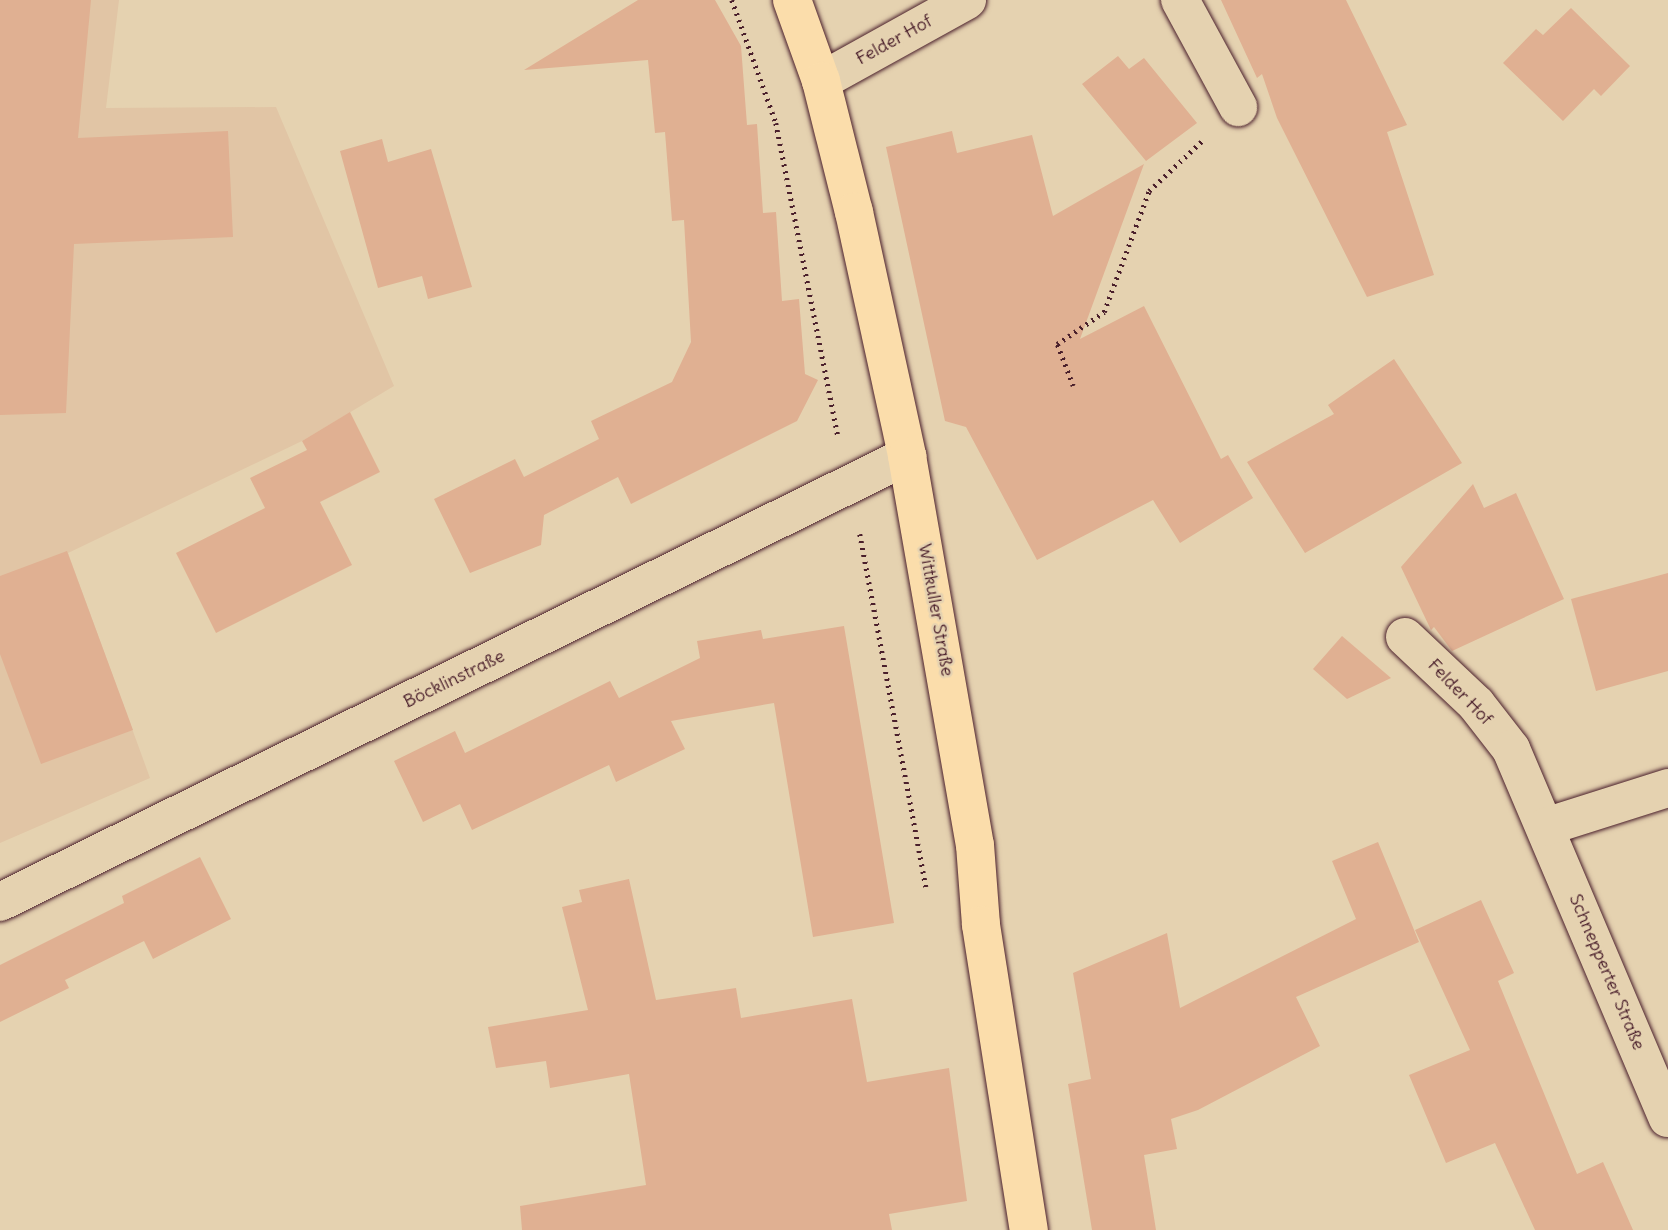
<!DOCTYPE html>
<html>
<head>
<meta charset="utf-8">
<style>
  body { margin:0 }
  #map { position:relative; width:1668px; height:1230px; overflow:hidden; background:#e5d2b0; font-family:Delius,sans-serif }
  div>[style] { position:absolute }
  .built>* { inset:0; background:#e1c5a5 }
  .building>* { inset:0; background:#e0b092 }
  .path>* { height:4.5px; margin-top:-2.25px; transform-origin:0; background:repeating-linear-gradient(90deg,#4a1f2b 0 2px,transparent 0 7px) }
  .roads { filter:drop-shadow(0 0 2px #4a1f2b) drop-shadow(0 0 2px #4a1f2b) }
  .minor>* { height:38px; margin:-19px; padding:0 19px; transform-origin:19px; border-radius:19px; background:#e5d2b0 }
  .major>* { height:38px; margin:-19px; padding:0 19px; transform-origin:19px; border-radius:19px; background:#fbddab }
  span { translate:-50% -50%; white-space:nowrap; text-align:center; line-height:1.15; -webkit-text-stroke:5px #e5d2b0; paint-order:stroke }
  .street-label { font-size:18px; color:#4a1f2b }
</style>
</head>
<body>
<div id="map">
  <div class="built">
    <i style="clip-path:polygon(0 0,119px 0,106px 108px,276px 107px,394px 386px,302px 441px,68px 553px,150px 778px,0 843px)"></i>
  </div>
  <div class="building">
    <i style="clip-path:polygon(0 0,91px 0,78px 138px,228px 131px,233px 237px,74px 244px,66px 413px,0 415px)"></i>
    <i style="clip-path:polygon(638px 0,715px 0,741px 46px,747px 125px,757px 124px,763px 213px,776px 212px,782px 301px,799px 299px,805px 374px,818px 380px,797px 421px,631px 504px,618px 477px,544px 515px,541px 545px,470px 573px,434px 499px,515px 459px,524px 477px,599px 439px,591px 421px,672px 382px,691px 342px,684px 220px,672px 221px,665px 132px,655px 133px,648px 60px,524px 70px)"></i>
    <i style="clip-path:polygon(1221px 0,1346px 0,1407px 125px,1387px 132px,1434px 275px,1367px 297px,1277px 118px,1262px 74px,1257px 78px)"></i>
    <i style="clip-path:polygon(1571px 8px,1630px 66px,1601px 96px,1594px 89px,1563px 121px,1503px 63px,1536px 29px,1543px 35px)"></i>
    <i style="clip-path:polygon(1118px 56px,1129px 69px,1144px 58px,1197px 123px,1146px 161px,1082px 84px)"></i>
    <i style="clip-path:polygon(952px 131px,957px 153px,1032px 135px,1053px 216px,1144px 164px,1080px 339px,1144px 306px,1221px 459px,1228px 455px,1253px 498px,1180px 543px,1153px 500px,1037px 560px,966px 427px,945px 421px,886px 147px)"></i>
    <i style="clip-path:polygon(382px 139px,388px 162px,431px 149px,472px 287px,428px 299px,422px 276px,378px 288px,340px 151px)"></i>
    <i style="clip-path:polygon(1394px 359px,1462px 463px,1305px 553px,1247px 462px,1334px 414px,1328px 405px)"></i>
    <i style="clip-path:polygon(350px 412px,380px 472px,320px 502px,352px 565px,216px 633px,176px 553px,265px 508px,250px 478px,307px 450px,302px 441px)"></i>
    <i style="clip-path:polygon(1473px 484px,1484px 508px,1516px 493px,1564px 599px,1452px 651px,1434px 627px,1431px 630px,1401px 567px)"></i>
    <i style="clip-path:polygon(67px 551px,133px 730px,41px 764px,0 654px,0 576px)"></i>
    <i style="clip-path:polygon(1668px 573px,1668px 671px,1596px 691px,1571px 599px)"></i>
    <i style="clip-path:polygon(844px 626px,894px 923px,813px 937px,774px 703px,671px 721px,685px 749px,616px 782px,609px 765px,472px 830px,460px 804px,423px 822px,394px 761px,455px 731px,465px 753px,610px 681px,619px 698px,700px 658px,697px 641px,761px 630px,763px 639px)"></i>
    <i style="clip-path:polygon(1342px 636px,1391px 678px,1347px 699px,1313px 669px)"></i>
    <i style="clip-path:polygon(1378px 842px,1419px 942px,1296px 997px,1320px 1046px,1198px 1110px,1171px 1119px,1177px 1149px,1144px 1155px,1156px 1230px,1092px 1230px,1068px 1084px,1091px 1079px,1073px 973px,1167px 933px,1180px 1008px,1356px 919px,1332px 861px)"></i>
    <i style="clip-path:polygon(200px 857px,231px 919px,153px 959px,144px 941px,65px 980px,69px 988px,0 1022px,0 965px,124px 903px,122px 896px)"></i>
    <i style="clip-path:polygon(629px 879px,656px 1000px,736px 988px,741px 1018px,852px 999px,867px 1082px,949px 1068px,967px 1201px,889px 1214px,892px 1230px,522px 1230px,520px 1206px,646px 1185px,629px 1074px,550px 1088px,546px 1061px,496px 1068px,488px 1027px,588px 1010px,562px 907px,582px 902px,579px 890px)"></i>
    <i style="clip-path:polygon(1481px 900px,1514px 973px,1498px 981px,1577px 1174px,1603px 1162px,1633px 1230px,1535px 1230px,1495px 1143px,1446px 1163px,1409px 1075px,1470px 1050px,1415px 930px)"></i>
  </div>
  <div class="path">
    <i style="left:732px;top:0;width:131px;rotate:70.3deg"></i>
    <i style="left:776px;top:123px;width:320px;rotate:78.8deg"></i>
    <i style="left:1073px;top:386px;width:45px;rotate:-110.9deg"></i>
    <i style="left:1057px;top:344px;width:57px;rotate:-34.2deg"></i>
    <i style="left:1104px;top:312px;width:129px;rotate:-69.6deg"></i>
    <i style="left:1149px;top:191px;width:76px;rotate:-43.4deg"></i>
    <i style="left:860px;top:534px;width:359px;rotate:79.4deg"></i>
  </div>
  <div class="roads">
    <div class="minor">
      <i style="left:1180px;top:0;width:122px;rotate:61.5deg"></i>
      <i style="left:821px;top:81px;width:167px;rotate:-29deg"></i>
      <i style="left:1405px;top:637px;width:98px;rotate:43.3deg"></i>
      <i style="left:1476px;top:704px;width:57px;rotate:52.1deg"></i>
      <i style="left:1511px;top:749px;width:401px;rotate:67deg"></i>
      <i style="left:1545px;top:827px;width:129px;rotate:-17.6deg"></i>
      <i style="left:0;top:902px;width:1011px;rotate:-26.18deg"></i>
    </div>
    <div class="major">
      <i style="left:792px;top:0;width:86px;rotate:70.3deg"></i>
      <i style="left:821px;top:81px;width:135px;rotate:75.9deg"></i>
      <i style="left:854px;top:212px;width:250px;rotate:77.7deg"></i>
      <i style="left:907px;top:456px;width:395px;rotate:80.1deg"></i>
      <i style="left:975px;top:845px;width:80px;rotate:85.7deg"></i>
      <i style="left:981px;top:925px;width:309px;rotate:81.1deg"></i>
    </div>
  </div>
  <div class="street-label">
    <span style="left:894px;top:40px;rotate:-29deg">Felder Hof</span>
    <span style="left:936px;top:610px;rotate:80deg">Wittkuller Straße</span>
    <span style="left:454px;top:679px;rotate:-26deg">Böcklinstraße</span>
    <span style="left:1460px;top:692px;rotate:46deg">Felder Hof</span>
    <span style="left:1607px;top:972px;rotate:67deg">Schnepperter Straße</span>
  </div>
</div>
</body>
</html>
